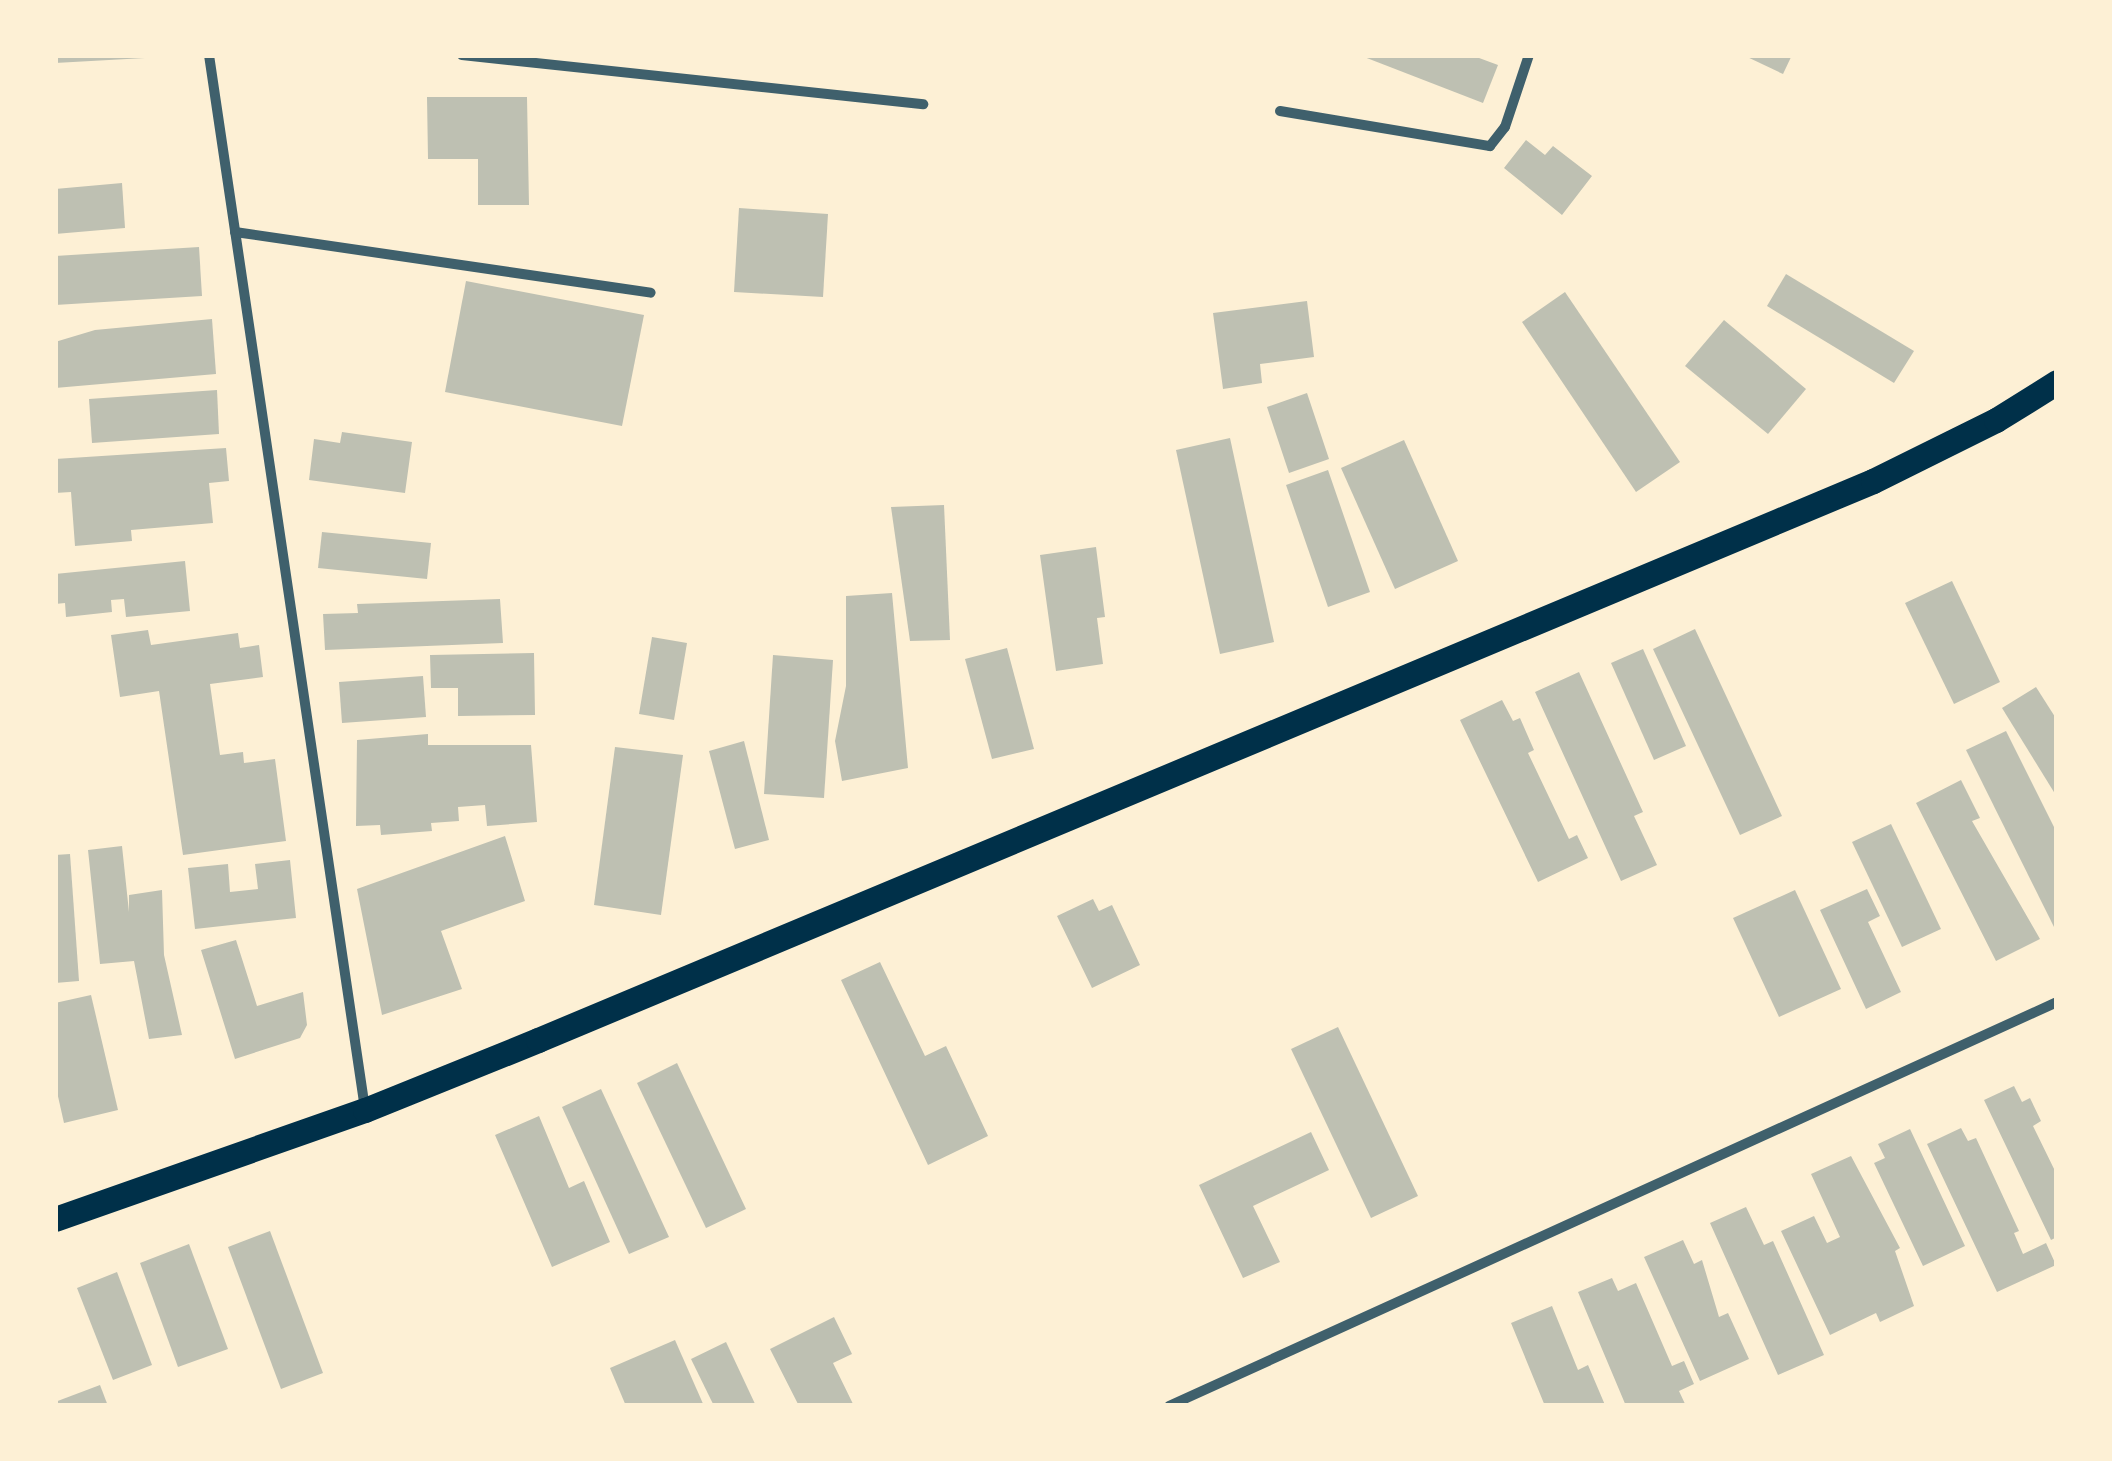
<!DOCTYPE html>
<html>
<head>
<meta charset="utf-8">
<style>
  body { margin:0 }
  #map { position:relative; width:2112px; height:1461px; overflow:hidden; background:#fdf0d5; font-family:Rubik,sans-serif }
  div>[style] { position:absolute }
  .building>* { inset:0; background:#bec0b2 }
  .minor>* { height:10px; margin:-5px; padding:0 5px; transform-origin:5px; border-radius:5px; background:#3f606c }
  .primary>* { height:25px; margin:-12.5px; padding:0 12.5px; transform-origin:12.5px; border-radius:12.5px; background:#003049 }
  span { translate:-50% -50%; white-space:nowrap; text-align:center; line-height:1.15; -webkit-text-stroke:8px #fdf0d5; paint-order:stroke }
  .frame { position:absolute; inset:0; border:58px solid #fdf0d5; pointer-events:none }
</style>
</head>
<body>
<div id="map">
  <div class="building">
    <i style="clip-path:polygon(55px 55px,145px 55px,145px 58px,55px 63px)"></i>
    <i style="clip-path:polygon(1359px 55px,1471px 55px,1498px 65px,1483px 103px)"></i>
    <i style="clip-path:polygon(1743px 55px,1792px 55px,1783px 74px)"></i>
    <i style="clip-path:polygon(427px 97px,527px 97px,529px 205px,478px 205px,478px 159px,428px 159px)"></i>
    <i style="clip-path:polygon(1526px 140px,1545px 155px,1553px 146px,1592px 176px,1562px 215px,1504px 168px)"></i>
    <i style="clip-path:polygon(122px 183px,125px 228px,55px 234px,55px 189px)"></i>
    <i style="clip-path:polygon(739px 208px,828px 214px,823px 297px,734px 292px)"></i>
    <i style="clip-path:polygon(199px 247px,202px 296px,55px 305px,55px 256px)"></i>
    <i style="clip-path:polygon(1786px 274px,1914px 351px,1894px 383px,1767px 306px)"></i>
    <i style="clip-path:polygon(466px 281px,644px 315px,622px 426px,445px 392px)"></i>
    <i style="clip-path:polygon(1565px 292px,1680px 462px,1636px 492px,1522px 322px)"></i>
    <i style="clip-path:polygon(1307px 301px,1314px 357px,1260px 364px,1262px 383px,1223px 389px,1213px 313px)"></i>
    <i style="clip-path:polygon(212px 319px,216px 374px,55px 388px,55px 342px,95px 330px)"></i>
    <i style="clip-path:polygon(1724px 320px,1806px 389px,1768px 434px,1685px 366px)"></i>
    <i style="clip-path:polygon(217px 390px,219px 434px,92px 443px,89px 399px)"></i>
    <i style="clip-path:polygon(1307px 393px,1329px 459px,1289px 473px,1267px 407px)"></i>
    <i style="clip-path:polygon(342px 432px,412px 442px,405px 493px,309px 480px,314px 439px,340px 443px)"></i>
    <i style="clip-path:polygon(1230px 438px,1274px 642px,1220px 654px,1176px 450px)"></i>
    <i style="clip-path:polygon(1404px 440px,1458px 561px,1395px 589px,1341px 468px)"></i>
    <i style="clip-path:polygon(226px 448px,229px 481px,209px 483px,213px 523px,131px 530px,132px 541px,75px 546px,71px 492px,55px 493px,55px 459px)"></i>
    <i style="clip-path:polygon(1328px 470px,1370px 592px,1328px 607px,1286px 485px)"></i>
    <i style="clip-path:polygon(944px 505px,950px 640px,910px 641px,891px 507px)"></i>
    <i style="clip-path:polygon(322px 532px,431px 543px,427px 579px,318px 568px)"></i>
    <i style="clip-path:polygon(1096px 547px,1105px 617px,1097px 618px,1103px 664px,1056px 671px,1040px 555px)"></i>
    <i style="clip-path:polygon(185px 561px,190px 611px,126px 617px,124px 599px,111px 600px,112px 612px,66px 617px,65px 603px,55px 604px,55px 574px)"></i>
    <i style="clip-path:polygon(1952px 581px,2000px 682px,1954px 704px,1905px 603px)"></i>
    <i style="clip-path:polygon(892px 593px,908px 768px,842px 781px,835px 741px,846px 686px,846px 596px)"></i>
    <i style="clip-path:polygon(500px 599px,503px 643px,325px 650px,323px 614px,358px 613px,357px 604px)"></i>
    <i style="clip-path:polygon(1695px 629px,1782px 816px,1740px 835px,1653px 649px)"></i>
    <i style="clip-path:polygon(148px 630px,151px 645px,238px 633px,240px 648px,259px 645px,263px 677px,210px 684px,220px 755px,243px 752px,244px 763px,275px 759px,286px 841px,183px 855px,159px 691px,120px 697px,111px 635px)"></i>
    <i style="clip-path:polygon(652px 637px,687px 643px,674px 720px,639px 714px)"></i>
    <i style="clip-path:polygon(1007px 648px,1034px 749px,992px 759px,965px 659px)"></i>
    <i style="clip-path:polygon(1643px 649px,1686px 746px,1654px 760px,1611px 663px)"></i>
    <i style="clip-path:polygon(534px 653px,535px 715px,458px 716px,458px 688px,431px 688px,430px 655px)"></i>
    <i style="clip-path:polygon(773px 655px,833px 660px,824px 798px,764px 794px)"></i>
    <i style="clip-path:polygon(1579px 672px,1643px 812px,1634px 816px,1657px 865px,1621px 881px,1535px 692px)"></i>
    <i style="clip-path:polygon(423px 676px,426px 717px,342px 723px,339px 682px)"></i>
    <i style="clip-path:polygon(2036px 687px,2057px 720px,2057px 797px,2002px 708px)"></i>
    <i style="clip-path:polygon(1502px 700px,1513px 721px,1520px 718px,1534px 750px,1528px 753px,1569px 839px,1577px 835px,1588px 858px,1538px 882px,1460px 720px)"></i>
    <i style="clip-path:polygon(2006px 731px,2057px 833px,2057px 933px,1966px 750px)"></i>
    <i style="clip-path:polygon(428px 734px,428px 745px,531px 745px,537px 822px,487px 826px,485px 805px,458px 807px,459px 821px,431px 823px,432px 831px,381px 835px,380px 825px,356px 826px,357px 740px)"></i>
    <i style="clip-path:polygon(744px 741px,769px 840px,735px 849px,709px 751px)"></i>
    <i style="clip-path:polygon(615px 747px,683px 755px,661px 915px,594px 905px)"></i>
    <i style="clip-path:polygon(1961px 780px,1980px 818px,1972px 821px,2040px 939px,1996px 961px,1916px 803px)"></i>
    <i style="clip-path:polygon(1891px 824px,1941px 929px,1902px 947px,1852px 842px)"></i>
    <i style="clip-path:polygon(505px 836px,525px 901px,441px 931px,462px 989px,382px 1015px,357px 889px)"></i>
    <i style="clip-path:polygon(122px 846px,129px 912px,129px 895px,162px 890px,164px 955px,182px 1035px,149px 1039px,134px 961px,100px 964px,88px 850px)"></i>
    <i style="clip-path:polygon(70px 854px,79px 981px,55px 983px,55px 855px)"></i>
    <i style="clip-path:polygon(290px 860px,296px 918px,195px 929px,188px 868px,228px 864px,230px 892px,258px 889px,255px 864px)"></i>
    <i style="clip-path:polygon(1867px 889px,1880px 916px,1868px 922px,1901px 992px,1866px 1009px,1820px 910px)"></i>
    <i style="clip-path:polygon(1795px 890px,1841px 989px,1779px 1017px,1733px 918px)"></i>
    <i style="clip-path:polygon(1093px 899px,1099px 911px,1112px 905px,1140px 965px,1092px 988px,1057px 916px)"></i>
    <i style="clip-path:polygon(236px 940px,257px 1006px,303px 992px,307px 1025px,300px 1038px,235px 1059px,201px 950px)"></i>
    <i style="clip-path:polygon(880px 962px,925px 1056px,946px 1046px,988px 1136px,928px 1165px,841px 980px)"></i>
    <i style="clip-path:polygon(91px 995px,118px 1110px,64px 1123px,55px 1083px,55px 1003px)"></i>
    <i style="clip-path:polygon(1338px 1027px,1418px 1196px,1371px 1218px,1291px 1049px)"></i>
    <i style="clip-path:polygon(677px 1063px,746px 1209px,706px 1228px,637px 1083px)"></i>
    <i style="clip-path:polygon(2014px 1086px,2022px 1102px,2030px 1098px,2041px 1121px,2033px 1126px,2057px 1175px,2057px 1237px,2051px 1240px,1984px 1100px)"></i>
    <i style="clip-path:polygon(601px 1089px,669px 1237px,629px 1254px,562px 1107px)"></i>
    <i style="clip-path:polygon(539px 1116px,569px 1188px,584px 1181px,610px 1242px,552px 1267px,495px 1135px)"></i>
    <i style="clip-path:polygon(1961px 1128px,1968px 1141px,1976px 1138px,2019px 1231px,2014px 1233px,2023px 1254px,2046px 1243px,2056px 1265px,1997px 1292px,1927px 1144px)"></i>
    <i style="clip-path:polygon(1910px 1129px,1965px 1246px,1923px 1266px,1874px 1163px,1885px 1158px,1878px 1144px)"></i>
    <i style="clip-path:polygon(1311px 1132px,1329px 1170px,1253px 1206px,1280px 1262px,1243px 1278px,1199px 1185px)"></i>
    <i style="clip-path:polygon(1851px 1156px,1900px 1248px,1895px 1251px,1914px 1306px,1880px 1322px,1876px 1313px,1830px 1335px,1781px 1231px,1814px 1216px,1827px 1243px,1840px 1237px,1811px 1174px)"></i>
    <i style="clip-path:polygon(1746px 1207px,1764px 1245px,1773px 1241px,1824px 1355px,1778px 1375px,1710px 1223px)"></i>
    <i style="clip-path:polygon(270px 1231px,323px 1373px,281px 1389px,228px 1247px)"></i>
    <i style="clip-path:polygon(1683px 1240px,1694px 1264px,1702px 1260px,1719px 1317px,1728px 1313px,1749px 1359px,1700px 1381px,1644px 1257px)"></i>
    <i style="clip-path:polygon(189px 1244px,228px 1349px,178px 1367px,140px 1263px)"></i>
    <i style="clip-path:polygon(117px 1272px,152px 1365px,113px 1380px,77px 1288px)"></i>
    <i style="clip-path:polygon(1612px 1278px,1618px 1291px,1636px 1283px,1672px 1366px,1684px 1361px,1694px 1384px,1679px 1391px,1686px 1406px,1626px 1406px,1578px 1292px)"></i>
    <i style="clip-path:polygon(1552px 1306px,1578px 1370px,1588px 1365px,1605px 1405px,1545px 1406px,1511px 1323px)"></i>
    <i style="clip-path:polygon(834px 1317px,852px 1354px,833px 1363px,854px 1406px,799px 1406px,770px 1349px)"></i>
    <i style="clip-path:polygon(675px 1340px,704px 1406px,626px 1406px,610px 1368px)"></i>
    <i style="clip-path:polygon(726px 1342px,756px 1406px,714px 1406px,691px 1359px)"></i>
    <i style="clip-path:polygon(100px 1385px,108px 1406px,55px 1406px,55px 1402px)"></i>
  </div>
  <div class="minor">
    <i style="left:209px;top:55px;width:1065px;rotate:81.58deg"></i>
    <i style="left:462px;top:55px;width:464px;rotate:6.1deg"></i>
    <i style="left:1280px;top:111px;width:213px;rotate:9.5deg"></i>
    <i style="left:1490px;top:146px;width:24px;rotate:-52deg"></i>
    <i style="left:1505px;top:127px;width:76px;rotate:-71.6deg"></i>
    <i style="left:235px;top:232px;width:420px;rotate:8.3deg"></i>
    <i style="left:1169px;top:1406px;width:976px;rotate:-24.46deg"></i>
  </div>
  <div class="primary">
    <i style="left:55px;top:1219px;width:329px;rotate:-19.4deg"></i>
    <i style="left:365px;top:1110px;width:187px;rotate:-22deg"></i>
    <i style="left:538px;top:1040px;width:1447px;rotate:-22.72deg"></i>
    <i style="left:1873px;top:481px;width:137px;rotate:-26.4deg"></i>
    <i style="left:1996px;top:420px;width:72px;rotate:-31.9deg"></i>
  </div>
  <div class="frame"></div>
</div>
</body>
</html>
